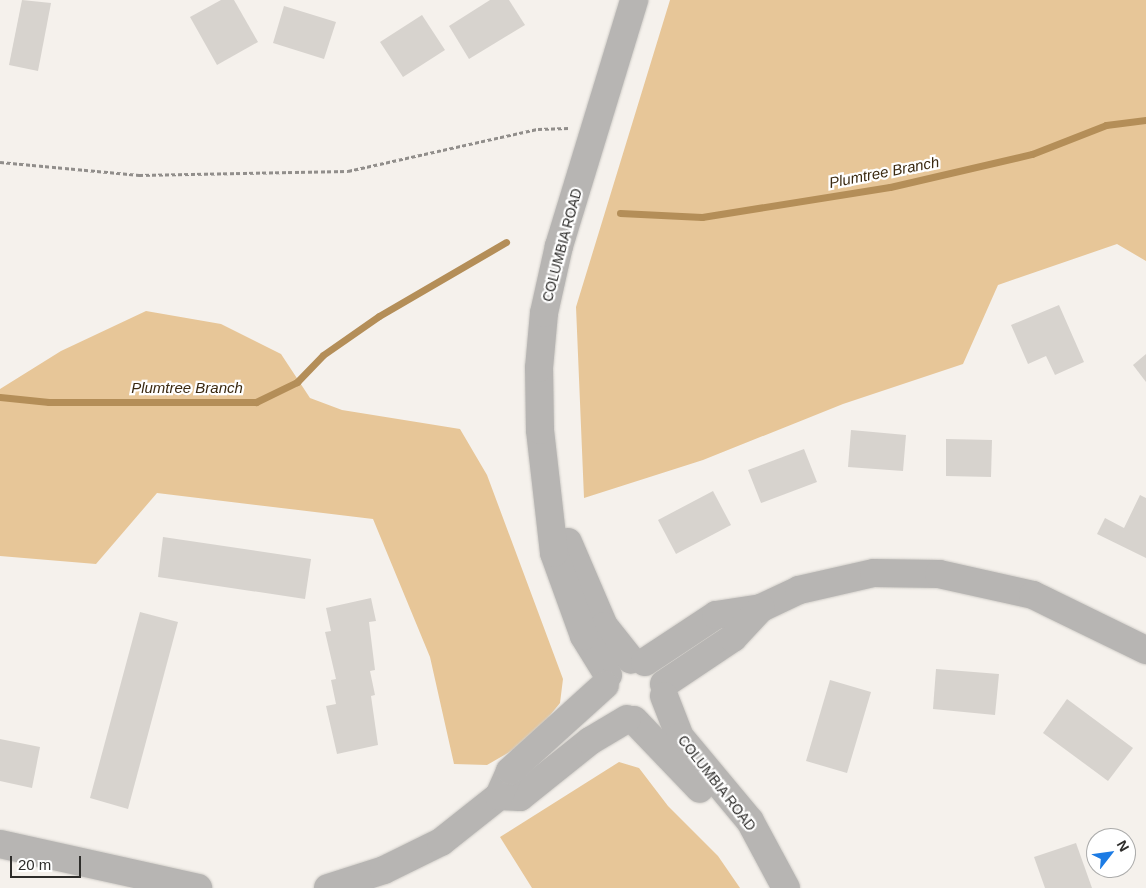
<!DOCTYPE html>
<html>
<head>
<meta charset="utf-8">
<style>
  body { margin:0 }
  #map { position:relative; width:1146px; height:888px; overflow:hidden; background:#f5f1ec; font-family:Arial,sans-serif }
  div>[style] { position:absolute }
  .green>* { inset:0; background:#e7c698 }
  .stream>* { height:7px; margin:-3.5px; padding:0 3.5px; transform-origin:3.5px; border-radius:3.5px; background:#b48e58 }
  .building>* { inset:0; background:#d7d3ce }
  .path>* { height:3px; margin-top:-1.5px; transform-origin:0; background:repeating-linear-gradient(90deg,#918e8b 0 4px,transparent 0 6.5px) }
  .roads { filter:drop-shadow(0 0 1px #d1cec9) drop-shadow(0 0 1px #d1cec9) }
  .minor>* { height:28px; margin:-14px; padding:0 14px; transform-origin:14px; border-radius:14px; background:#b7b5b3 }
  span { translate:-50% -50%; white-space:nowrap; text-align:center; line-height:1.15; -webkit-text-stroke:4.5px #fff; paint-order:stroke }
  .street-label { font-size:14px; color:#2e2d2b }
  .water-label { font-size:15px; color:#3b2a11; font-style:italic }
  .north { position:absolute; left:1086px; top:828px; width:50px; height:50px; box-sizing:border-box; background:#fff; border:1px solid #ababaa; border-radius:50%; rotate:60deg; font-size:14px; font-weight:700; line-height:20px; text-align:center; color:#2e2d2b }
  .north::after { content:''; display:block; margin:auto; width:18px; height:22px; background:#1c7be4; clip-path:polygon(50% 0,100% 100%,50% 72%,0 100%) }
  .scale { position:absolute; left:10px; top:856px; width:71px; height:22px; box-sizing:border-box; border:2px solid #2e2d2b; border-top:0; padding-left:6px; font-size:15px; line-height:18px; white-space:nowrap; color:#2e2d2b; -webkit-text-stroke:4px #fff; paint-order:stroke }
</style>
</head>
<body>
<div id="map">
  <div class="green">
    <i style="clip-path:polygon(670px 0,1146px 0,1146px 261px,1117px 244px,998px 285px,963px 364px,843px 404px,703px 460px,584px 498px,576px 307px)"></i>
    <i style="clip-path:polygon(146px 311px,221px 324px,281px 354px,310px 398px,342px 410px,460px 429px,487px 475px,563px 679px,560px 703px,530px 740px,487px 765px,454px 764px,430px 657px,373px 519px,157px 493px,96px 564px,0 556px,0 389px,61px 351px)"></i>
    <i style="clip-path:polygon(619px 762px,639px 768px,668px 806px,718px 856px,740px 888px,532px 888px,500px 837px)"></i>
  </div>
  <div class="stream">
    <i style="left:620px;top:213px;width:82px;rotate:2.8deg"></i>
    <i style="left:702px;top:217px;width:190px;rotate:-9.1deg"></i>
    <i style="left:890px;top:187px;width:146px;rotate:-13.1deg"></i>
    <i style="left:1032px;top:154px;width:79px;rotate:-21.4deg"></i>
    <i style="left:1106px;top:125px;width:40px;rotate:-7.1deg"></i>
    <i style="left:0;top:397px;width:49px;rotate:5.8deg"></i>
    <i style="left:49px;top:402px;width:207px"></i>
    <i style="left:256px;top:402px;width:46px;rotate:-26deg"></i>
    <i style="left:297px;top:382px;width:37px;rotate:-46deg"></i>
    <i style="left:323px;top:355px;width:68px;rotate:-34.9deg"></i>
    <i style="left:379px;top:316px;width:147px;rotate:-30.2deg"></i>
  </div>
  <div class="building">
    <i style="clip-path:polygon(22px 0,51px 3px,38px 71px,9px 65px)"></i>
    <i style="clip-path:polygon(221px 0,234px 0,258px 42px,217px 65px,190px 17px)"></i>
    <i style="clip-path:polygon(490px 0,509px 0,525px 25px,469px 59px,449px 26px)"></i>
    <i style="clip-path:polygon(284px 6px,336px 22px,324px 59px,273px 43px)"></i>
    <i style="clip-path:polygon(422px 15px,445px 50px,403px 77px,380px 42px)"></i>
    <i style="clip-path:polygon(1059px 305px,1084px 362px,1055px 375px,1046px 356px,1028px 364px,1011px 325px)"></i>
    <i style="clip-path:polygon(1146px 354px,1146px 382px,1133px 365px)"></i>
    <i style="clip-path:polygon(851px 430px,906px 435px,903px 471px,848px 467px)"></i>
    <i style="clip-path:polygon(946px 439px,992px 440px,991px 477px,946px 476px)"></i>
    <i style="clip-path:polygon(804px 449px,817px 482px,761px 503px,748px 470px)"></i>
    <i style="clip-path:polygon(713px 491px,731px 525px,676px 554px,658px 520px)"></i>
    <i style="clip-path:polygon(1140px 495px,1146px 498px,1146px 558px,1097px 534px,1105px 518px,1124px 528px)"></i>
    <i style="clip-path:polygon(163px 537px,311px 559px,305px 599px,158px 577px)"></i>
    <i style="clip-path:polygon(371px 598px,376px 621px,369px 622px,375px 670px,370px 671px,375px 695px,371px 696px,378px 745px,337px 754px,326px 706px,336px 704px,331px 680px,336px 679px,325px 632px,331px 631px,326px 608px)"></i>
    <i style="clip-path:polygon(140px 612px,178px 622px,128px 809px,90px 798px)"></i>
    <i style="clip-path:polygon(936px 669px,999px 674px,995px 715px,933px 709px)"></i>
    <i style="clip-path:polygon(830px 680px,871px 692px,847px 773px,806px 761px)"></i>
    <i style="clip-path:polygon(1067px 699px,1133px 748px,1108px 781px,1043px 733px)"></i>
    <i style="clip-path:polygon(0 739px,40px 747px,32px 788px,0 781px)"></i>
    <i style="clip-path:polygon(1076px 843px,1092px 888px,1045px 888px,1034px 857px)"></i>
  </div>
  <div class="path">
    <i style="left:0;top:162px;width:140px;rotate:5.3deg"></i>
    <i style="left:139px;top:175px;width:209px;rotate:-1.1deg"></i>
    <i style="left:348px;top:171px;width:195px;rotate:-12.5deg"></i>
    <i style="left:538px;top:129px;width:31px;rotate:-2deg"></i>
  </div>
  <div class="roads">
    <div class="minor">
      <i style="left:568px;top:542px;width:91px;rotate:66.8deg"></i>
      <i style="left:604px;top:626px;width:43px;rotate:51.5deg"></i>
      <i style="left:645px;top:662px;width:85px;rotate:-33.5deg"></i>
      <i style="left:716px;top:615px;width:46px;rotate:-8.8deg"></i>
      <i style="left:761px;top:608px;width:42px;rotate:-25.3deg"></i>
      <i style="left:799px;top:590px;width:77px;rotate:-12.8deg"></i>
      <i style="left:874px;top:573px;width:65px;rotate:0.9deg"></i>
      <i style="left:939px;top:574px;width:96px;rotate:12.6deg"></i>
      <i style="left:1033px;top:595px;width:126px;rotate:26deg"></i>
      <i style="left:608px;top:675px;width:46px;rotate:-121.6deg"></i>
      <i style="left:584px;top:636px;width:88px;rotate:-109.9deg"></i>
      <i style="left:554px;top:553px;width:124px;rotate:-96.5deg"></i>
      <i style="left:540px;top:430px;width:62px;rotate:-90.9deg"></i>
      <i style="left:539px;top:368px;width:55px;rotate:-84.8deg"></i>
      <i style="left:544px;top:313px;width:69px;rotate:-77.4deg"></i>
      <i style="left:559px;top:246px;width:257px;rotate:-73deg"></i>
      <i style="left:664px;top:684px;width:83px;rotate:-33.7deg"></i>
      <i style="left:733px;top:638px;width:41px;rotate:-47deg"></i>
      <i style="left:664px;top:696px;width:44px;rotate:68.7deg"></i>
      <i style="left:680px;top:737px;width:109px;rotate:50.2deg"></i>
      <i style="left:750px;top:821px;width:76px;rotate:61.8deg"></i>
      <i style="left:634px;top:720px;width:95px;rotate:46.3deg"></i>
      <i style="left:499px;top:796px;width:21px;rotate:3deg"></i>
      <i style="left:520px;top:797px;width:90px;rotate:-38.7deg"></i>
      <i style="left:590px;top:741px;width:43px;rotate:-30.7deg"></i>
      <i style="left:0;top:844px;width:203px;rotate:12.5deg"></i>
      <i style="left:328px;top:888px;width:59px;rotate:-17.8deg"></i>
      <i style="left:384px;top:870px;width:64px;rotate:-26.2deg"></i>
      <i style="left:441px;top:842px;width:74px;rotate:-38.4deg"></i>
      <i style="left:499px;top:796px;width:27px;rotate:-66deg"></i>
      <i style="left:510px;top:771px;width:128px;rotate:-42.2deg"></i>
    </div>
  </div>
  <div class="street-label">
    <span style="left:562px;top:245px;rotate:-75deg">COLUMBIA ROAD</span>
    <span style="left:717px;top:783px;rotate:52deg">COLUMBIA ROAD</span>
  </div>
  <div class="water-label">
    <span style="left:884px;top:172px;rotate:-11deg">Plumtree Branch</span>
    <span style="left:187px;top:388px">Plumtree Branch</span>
  </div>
  <div class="north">N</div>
  <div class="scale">20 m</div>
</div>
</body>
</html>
